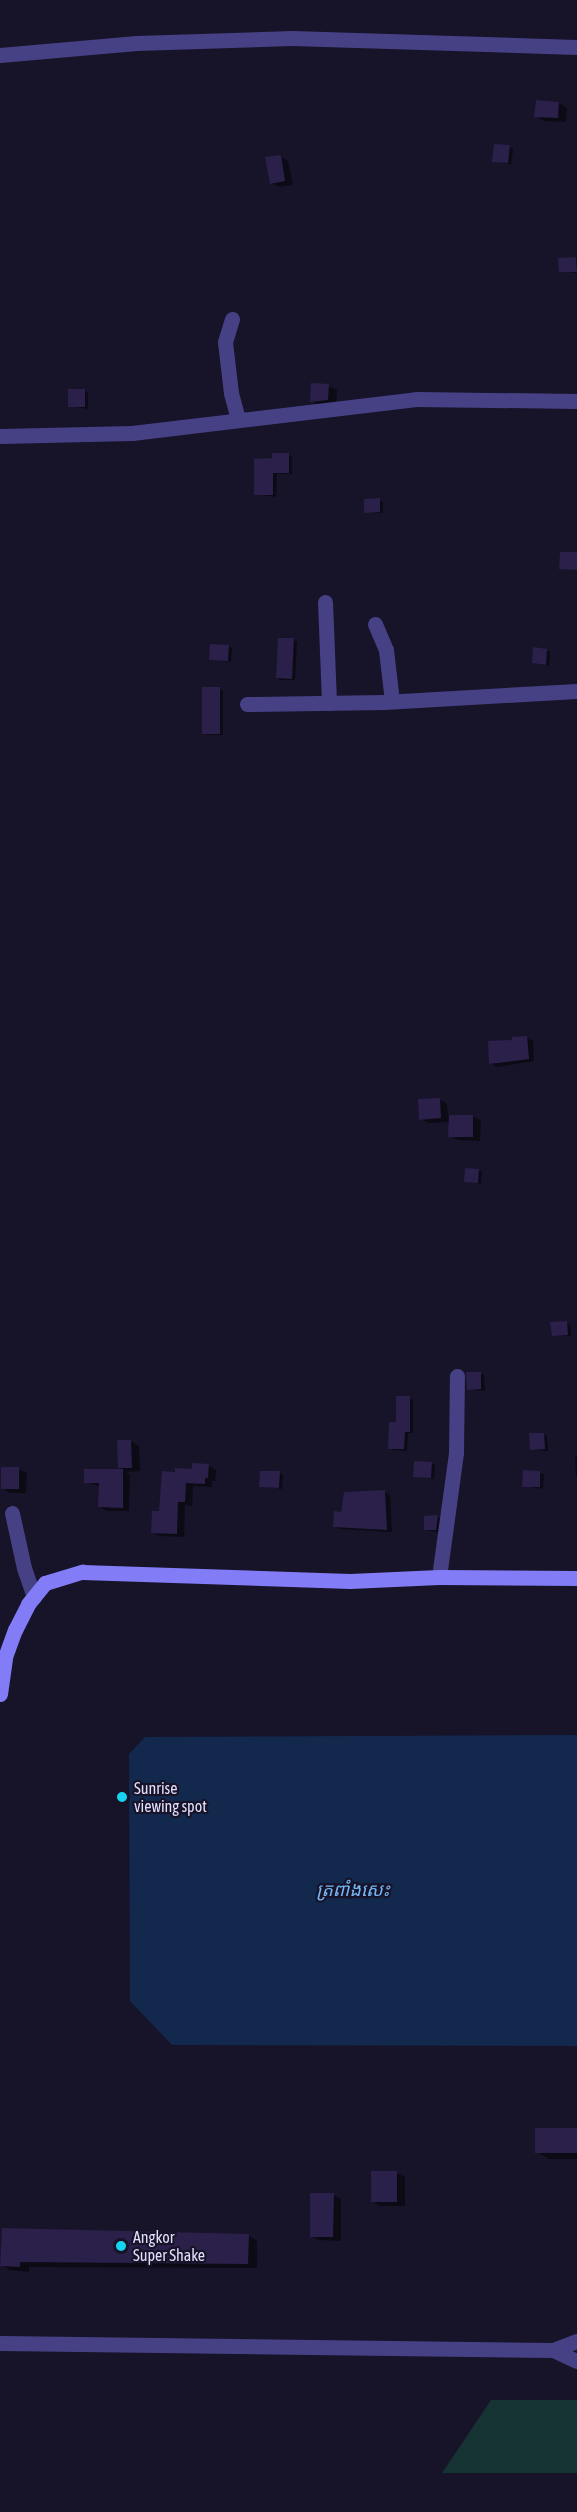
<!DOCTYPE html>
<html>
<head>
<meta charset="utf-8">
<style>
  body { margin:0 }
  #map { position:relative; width:577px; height:2512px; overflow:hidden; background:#171329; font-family:"Asap Condensed","Noto Sans Khmer",sans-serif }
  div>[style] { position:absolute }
  .green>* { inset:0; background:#163333 }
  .water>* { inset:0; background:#13284d }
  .shadow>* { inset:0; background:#0007 }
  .building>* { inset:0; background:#2a2049 }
  .street>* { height:15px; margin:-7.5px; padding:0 7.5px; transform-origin:7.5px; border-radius:7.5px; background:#464185 }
  .secondary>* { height:15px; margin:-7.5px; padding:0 7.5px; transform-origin:7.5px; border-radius:7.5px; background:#827cf6 }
  .dots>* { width:16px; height:16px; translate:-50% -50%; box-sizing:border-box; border:3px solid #171329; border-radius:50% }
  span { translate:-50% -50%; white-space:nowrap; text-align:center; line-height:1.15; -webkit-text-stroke:4.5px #171329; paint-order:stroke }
  .poi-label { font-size:16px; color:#e2defd }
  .left { translate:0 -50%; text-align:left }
  .water-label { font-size:18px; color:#73b5f5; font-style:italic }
</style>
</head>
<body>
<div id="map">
  <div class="green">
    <i style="clip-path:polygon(491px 2400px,577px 2400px,577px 2473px,442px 2473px)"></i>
  </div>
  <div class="water">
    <i style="clip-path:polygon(577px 1735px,577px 2046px,172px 2045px,130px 2001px,129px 1754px,145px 1737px)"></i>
  </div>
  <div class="shadow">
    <i style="clip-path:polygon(559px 103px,567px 108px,566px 122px,544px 121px,536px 116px)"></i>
    <i style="clip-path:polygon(509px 147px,513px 149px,511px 164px,494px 161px)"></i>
    <i style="clip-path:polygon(280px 156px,288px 161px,293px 185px,279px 187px,271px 183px)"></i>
    <i style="clip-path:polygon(560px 259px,577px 259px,577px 273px,560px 271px)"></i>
    <i style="clip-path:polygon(328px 386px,337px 390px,336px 404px,320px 406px,312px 401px)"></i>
    <i style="clip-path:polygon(85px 391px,88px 393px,88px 409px,69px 406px)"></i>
    <i style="clip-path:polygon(288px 455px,292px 457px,292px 474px,277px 474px,276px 497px,255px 494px,273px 460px)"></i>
    <i style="clip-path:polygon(379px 500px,383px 502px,383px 513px,366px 512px)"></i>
    <i style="clip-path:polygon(293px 640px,297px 642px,295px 680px,281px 680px,277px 678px)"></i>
    <i style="clip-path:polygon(228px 646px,232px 648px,231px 662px,210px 659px)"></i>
    <i style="clip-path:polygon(546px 650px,550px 652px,549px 666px,533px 663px)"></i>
    <i style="clip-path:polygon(219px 689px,223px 691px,223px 735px,207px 735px,204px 733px)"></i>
    <i style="clip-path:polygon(527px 1038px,533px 1041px,534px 1061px,497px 1067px,491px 1063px,514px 1042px)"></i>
    <i style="clip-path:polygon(439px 1099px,447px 1104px,448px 1116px,473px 1116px,481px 1121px,480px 1141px,458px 1140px,450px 1136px,450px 1122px,429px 1123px,421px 1119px)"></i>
    <i style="clip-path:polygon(478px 1170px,482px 1172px,481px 1184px,466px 1181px)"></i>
    <i style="clip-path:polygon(566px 1323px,570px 1325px,571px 1336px,553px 1335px)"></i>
    <i style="clip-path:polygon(481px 1373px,484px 1375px,485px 1391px,468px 1389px)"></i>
    <i style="clip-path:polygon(409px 1398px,413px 1400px,413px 1433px,408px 1433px,407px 1451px,393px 1450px,389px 1448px)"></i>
    <i style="clip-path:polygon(543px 1434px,547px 1436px,548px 1451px,532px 1449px)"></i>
    <i style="clip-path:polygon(131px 1441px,139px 1446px,140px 1471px,126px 1472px,130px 1475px,129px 1511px,107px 1511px,100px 1507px,100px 1486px,85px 1482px,85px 1471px,125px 1471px,119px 1467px)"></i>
    <i style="clip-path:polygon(575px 1456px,577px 1456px,577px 1477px,576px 1476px)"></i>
    <i style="clip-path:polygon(431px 1463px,435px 1465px,434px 1479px,415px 1476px)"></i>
    <i style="clip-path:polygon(209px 1466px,216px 1470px,215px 1481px,212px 1481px,212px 1487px,193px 1486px,192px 1506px,185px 1505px,184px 1537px,160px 1536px,152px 1532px,160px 1513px,193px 1470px)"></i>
    <i style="clip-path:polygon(18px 1469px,27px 1473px,26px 1493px,10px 1493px,2px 1488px)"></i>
    <i style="clip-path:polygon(524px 1472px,544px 1474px,543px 1489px,524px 1486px)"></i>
    <i style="clip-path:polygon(280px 1473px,283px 1475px,282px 1489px,261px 1486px)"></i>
    <i style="clip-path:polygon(385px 1492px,390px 1495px,392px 1532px,339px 1529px,334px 1526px,342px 1514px)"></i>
    <i style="clip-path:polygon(437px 1517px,441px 1519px,439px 1532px,425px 1530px)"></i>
    <i style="clip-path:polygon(577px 2130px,577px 2159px,549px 2159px,537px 2152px)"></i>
    <i style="clip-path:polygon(397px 2173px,405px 2177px,405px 2206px,380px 2206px,372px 2201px)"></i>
    <i style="clip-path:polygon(333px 2195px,341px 2199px,341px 2241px,319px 2240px,311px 2236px)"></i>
    <i style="clip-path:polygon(4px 2230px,248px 2235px,257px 2241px,257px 2268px,29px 2267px,29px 2272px,10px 2270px,1px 2265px)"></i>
  </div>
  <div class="building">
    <i style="clip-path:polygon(536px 100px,559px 102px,558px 118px,534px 117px)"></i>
    <i style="clip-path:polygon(494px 144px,510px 145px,508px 163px,492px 162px)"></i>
    <i style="clip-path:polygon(281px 155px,285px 181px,270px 184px,265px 157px)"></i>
    <i style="clip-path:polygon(576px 257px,577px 272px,559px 272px,558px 258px)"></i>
    <i style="clip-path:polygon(311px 383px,329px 384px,328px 400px,310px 402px)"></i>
    <i style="clip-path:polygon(68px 389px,85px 389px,85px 407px,68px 407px)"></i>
    <i style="clip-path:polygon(272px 453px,289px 453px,289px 473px,273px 473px,273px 495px,254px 495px,254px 459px,272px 458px)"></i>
    <i style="clip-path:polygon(380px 498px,380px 512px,364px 513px,364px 499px)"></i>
    <i style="clip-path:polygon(560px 552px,577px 552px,577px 570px,559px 569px)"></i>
    <i style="clip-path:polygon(278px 638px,294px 638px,292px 679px,276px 678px)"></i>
    <i style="clip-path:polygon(210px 644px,229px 645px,228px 661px,209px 660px)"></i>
    <i style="clip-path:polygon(533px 647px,547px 649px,546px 665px,532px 663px)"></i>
    <i style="clip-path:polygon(202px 687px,220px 687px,220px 734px,202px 734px)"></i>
    <i style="clip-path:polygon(527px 1036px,529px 1059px,489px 1064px,488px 1041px,512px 1040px,512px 1037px)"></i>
    <i style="clip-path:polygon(440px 1098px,441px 1118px,419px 1120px,418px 1099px)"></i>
    <i style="clip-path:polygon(449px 1115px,473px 1115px,473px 1137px,448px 1137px)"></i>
    <i style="clip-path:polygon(465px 1168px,479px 1169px,478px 1183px,464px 1182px)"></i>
    <i style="clip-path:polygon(567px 1321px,568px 1335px,552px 1336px,550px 1322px)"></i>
    <i style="clip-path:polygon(466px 1372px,481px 1372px,481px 1389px,467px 1390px)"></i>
    <i style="clip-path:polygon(396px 1396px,410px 1396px,410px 1432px,405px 1432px,404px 1449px,388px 1449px,389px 1422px,396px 1422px)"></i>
    <i style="clip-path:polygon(529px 1433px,544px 1433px,545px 1449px,530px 1450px)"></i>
    <i style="clip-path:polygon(117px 1440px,131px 1440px,132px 1468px,118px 1468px)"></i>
    <i style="clip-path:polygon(414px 1461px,432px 1462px,431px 1478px,413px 1477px)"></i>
    <i style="clip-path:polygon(192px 1463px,209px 1464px,208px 1478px,205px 1478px,205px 1484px,186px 1483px,185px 1502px,178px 1502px,177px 1534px,151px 1533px,152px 1511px,159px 1511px,162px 1471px,175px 1472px,175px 1468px,192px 1469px)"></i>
    <i style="clip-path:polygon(1px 1467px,19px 1467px,19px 1489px,1px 1489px)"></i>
    <i style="clip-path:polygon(84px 1469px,123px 1469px,123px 1508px,98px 1507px,99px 1483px,84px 1483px)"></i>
    <i style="clip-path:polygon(523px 1470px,540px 1471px,540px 1487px,522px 1487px)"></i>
    <i style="clip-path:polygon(260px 1471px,280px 1471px,279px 1488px,259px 1487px)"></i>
    <i style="clip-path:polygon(385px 1490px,387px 1530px,333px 1527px,334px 1511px,341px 1512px,344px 1492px)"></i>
    <i style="clip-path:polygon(438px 1515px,436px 1530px,424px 1530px,424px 1516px)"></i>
    <i style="clip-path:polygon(535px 2128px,577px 2128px,577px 2153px,535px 2153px)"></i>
    <i style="clip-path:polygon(371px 2171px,397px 2171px,397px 2202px,371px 2202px)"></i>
    <i style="clip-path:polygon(310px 2193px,334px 2193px,333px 2237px,310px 2237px)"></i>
    <i style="clip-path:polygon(2px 2228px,249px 2234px,248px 2264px,20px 2262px,20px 2267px,0 2266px)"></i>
  </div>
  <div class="street">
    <i style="left:0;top:55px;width:137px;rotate:-5deg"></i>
    <i style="left:136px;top:43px;width:156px;rotate:-1.8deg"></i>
    <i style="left:292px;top:38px;width:285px;rotate:1.8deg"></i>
    <i style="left:232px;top:319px;width:24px;rotate:107deg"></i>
    <i style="left:225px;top:342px;width:51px;rotate:83.3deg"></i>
    <i style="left:231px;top:393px;width:28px;rotate:75deg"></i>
    <i style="left:0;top:436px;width:132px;rotate:-1.3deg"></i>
    <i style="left:132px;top:433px;width:286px;rotate:-6.8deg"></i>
    <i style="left:416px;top:399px;width:161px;rotate:0.7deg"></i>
    <i style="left:325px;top:602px;width:101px;rotate:87.7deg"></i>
    <i style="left:375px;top:624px;width:28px;rotate:67deg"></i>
    <i style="left:386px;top:650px;width:51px;rotate:83.3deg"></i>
    <i style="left:247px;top:704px;width:137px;rotate:-0.8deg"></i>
    <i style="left:384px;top:702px;width:193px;rotate:-3.3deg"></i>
    <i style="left:12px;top:1513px;width:56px;rotate:77.7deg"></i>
    <i style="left:24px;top:1568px;width:31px;rotate:71deg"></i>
    <i style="left:439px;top:1577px;width:125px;rotate:-82.2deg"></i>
    <i style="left:456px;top:1453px;width:77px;rotate:-89.3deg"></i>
    <i style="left:0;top:2343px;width:553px;rotate:0.73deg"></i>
    <i style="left:553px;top:2350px;width:26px;rotate:-21deg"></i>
    <i style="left:553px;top:2350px;width:26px;rotate:25deg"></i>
  </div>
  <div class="secondary">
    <i style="left:0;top:1694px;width:37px;rotate:-82deg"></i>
    <i style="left:5px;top:1657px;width:29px;rotate:-70deg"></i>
    <i style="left:15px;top:1630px;width:29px;rotate:-63deg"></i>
    <i style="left:28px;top:1604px;width:27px;rotate:-51deg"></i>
    <i style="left:45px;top:1583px;width:39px;rotate:-17deg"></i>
    <i style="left:82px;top:1572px;width:268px;rotate:1.9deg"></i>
    <i style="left:350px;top:1581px;width:89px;rotate:-2.6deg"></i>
    <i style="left:439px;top:1577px;width:138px;rotate:0.4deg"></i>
  </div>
  <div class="dots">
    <i style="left:122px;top:1797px;background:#18d3ef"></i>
    <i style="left:121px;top:2246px;background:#18d3ef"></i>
  </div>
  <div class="poi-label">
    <span class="left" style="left:134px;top:1797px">Sunrise<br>viewing spot</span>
    <span class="left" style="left:133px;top:2246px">Angkor<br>Super Shake</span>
  </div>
  <div class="water-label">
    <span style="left:353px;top:1890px">ត្រពាំងសេះ</span>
  </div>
</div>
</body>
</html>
